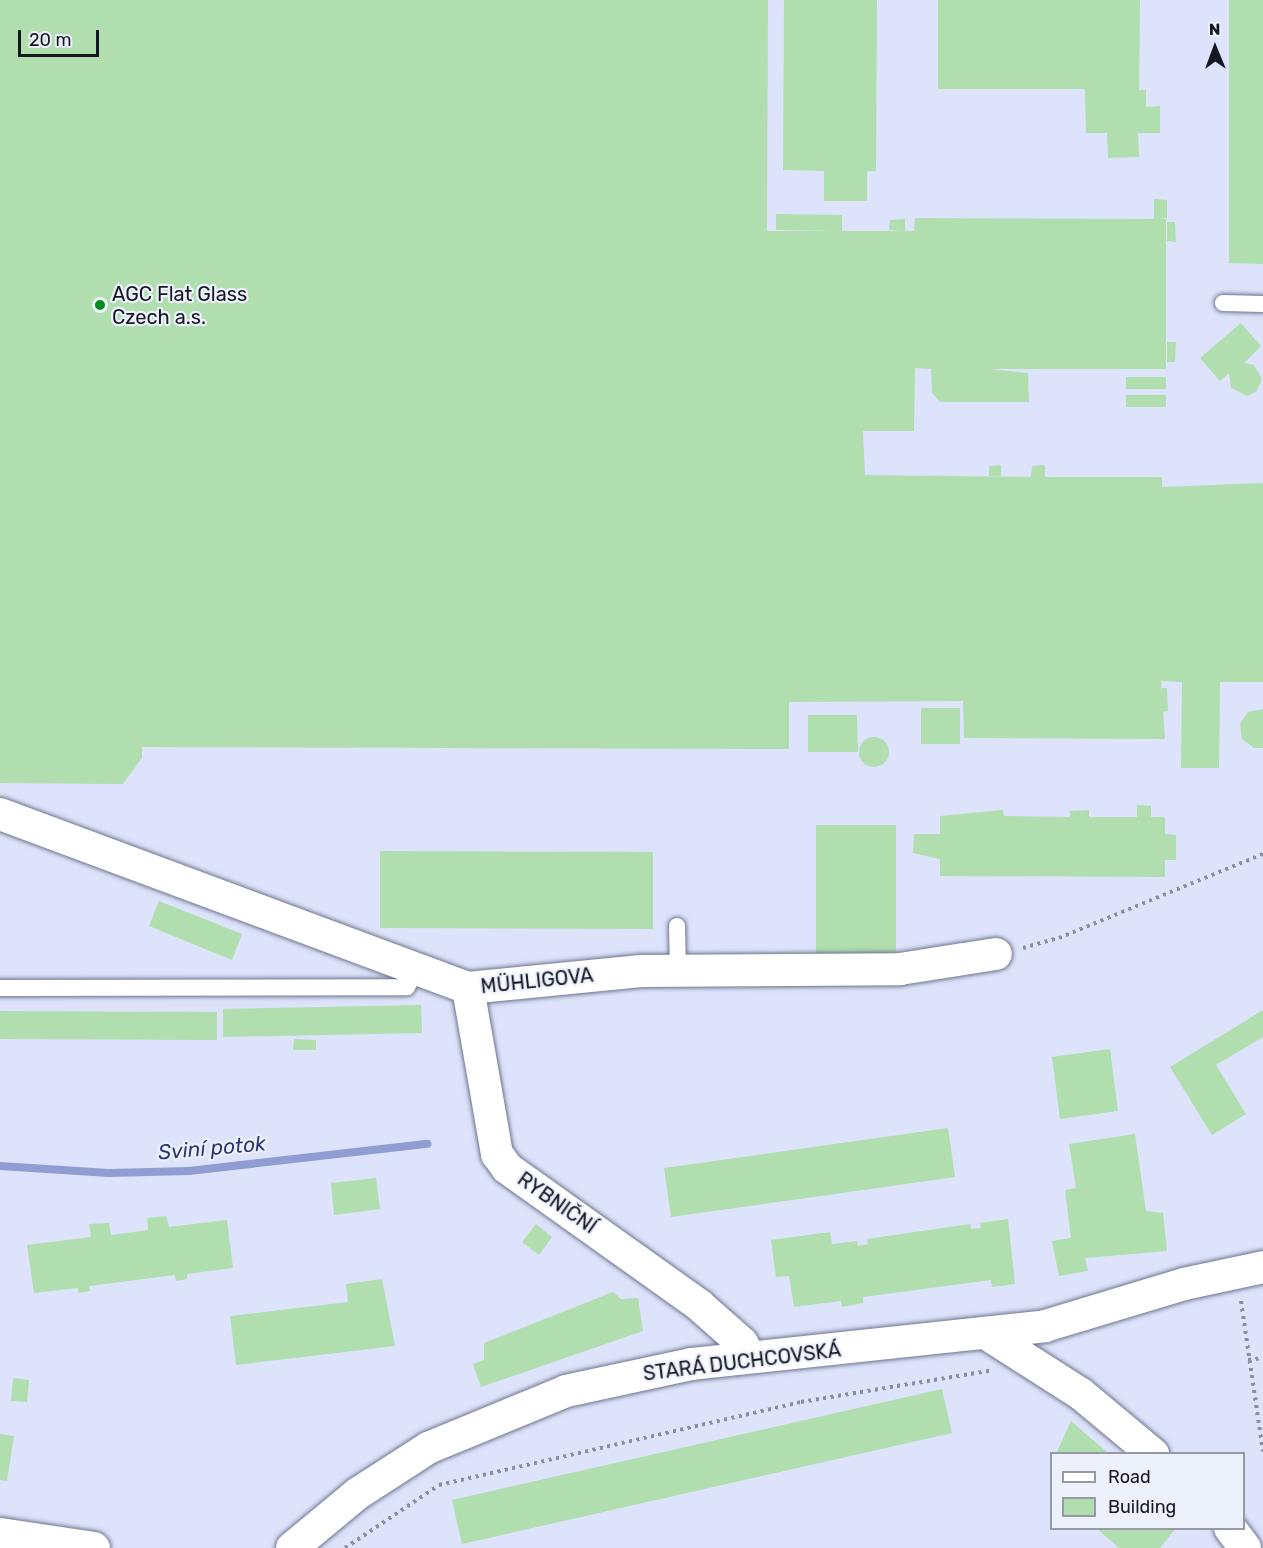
<!DOCTYPE html>
<html>
<head>
<meta charset="utf-8">
<style>
  body { margin:0 }
  #map { position:relative; width:1263px; height:1548px; overflow:hidden; background:#dde3fa; font-family:Rubik,sans-serif }
  div>[style] { position:absolute }
  .stream>* { height:8px; margin:-4px; padding:0 4px; transform-origin:4px; border-radius:4px; background:#909dd2 }
  .building>* { inset:0; background:#b0deaf }
  .round { border-radius:50% }
  .path>* { height:4px; margin-top:-2px; transform-origin:0; background:repeating-linear-gradient(90deg,#8a8ea0 0 3px,transparent 0 7.5px) }
  .roads { filter:drop-shadow(0 0 2px #6f758f) drop-shadow(0 0 2px #6f758f) }
  .lane>* { height:16px; margin:-8px; padding:0 8px; transform-origin:8px; border-radius:8px; background:#fff }
  .street>* { height:32px; margin:-16px; padding:0 16px; transform-origin:16px; border-radius:16px; background:#fff }
  .dots>* { width:16px; height:16px; translate:-50% -50%; box-sizing:border-box; border:3px solid #edf1fc; border-radius:50% }
  span { translate:-50% -50%; white-space:nowrap; text-align:center; line-height:1.15; -webkit-text-stroke:4.5px #edf1fc; paint-order:stroke }
  .poi-label { font-size:20px; color:#151721 }
  .left { translate:0 -50%; text-align:left }
  .street-label { font-size:20px; color:#151721 }
  .water-label { font-size:21px; color:#2e3878; font-style:italic }
  .legend { position:absolute; left:1050px; top:1452px; width:195px; height:78px; box-sizing:border-box; background:#edf1fc; border:2px solid #979aa4; margin:0; padding:8px 10px; list-style:none; font-size:18px; color:#151721 }
  .legend li { display:flex; align-items:center; gap:12px; height:30px }
  .legend b { width:30px; border:2px solid #979aa4 }
  .north { position:absolute; left:1185px; top:18px; width:60px; height:60px; -webkit-text-stroke:4px #edf1fc; paint-order:stroke; rotate:359deg; font-size:16px; font-weight:700; line-height:24px; text-align:center; color:#151721 }
  .north::after { content:''; display:block; margin:auto; width:21px; height:27px; background:#151721; clip-path:polygon(50% 0,100% 100%,50% 72%,0 100%) }
  .scale { position:absolute; left:18px; top:30px; width:81px; height:27px; box-sizing:border-box; border:3px solid #151721; border-top:0; padding-left:8px; font-size:18px; line-height:21px; white-space:nowrap; color:#151721; -webkit-text-stroke:4px #edf1fc; paint-order:stroke }
</style>
</head>
<body>
<div id="map">
  <div class="stream">
    <i style="left:0;top:1166px;width:109px;rotate:3.7deg"></i>
    <i style="left:109px;top:1173px;width:80px;rotate:-1.4deg"></i>
    <i style="left:189px;top:1171px;width:240px;rotate:-6.5deg"></i>
  </div>
  <div class="building">
    <i style="clip-path:polygon(0 0,768px 0,767px 231px,838px 231px,776px 230px,776px 214px,842px 215px,842px 231px,902px 231px,889px 230px,890px 220px,905px 219px,905px 231px,914px 231px,915px 218px,1154px 219px,1154px 199px,1167px 200px,1167px 218px,1160px 218px,1166px 219px,1166px 369px,989px 369px,1028px 373px,1029px 402px,940px 402px,932px 393px,931px 369px,915px 368px,914px 431px,863px 431px,865px 475px,1031px 477px,1032px 466px,1045px 465px,1045px 477px,1162px 477px,1162px 487px,1263px 483px,1263px 682px,1220px 682px,1219px 768px,1181px 768px,1182px 682px,1161px 681px,1165px 739px,964px 738px,963px 701px,789px 702px,789px 749px,142px 747px,142px 758px,123px 784px,0 783px)"></i>
    <i style="clip-path:polygon(784px 0,877px 0,876px 171px,867px 171px,867px 201px,824px 201px,824px 171px,783px 170px)"></i>
    <i style="clip-path:polygon(938px 0,1140px 0,1139px 90px,1146px 90px,1146px 107px,1160px 106px,1160px 133px,1138px 133px,1139px 157px,1108px 158px,1107px 133px,1086px 133px,1085px 89px,938px 89px)"></i>
    <i style="clip-path:polygon(1229px 0,1263px 0,1263px 264px,1229px 263px)"></i>
    <i style="clip-path:polygon(1167px 222px,1175px 222px,1176px 242px,1167px 241px)"></i>
    <i style="clip-path:polygon(1241px 323px,1261px 346px,1244px 363px,1254px 365px,1262px 379px,1257px 391px,1247px 396px,1231px 388px,1229px 373px,1220px 381px,1200px 358px)"></i>
    <i style="clip-path:polygon(1167px 342px,1176px 342px,1175px 362px,1167px 362px)"></i>
    <i style="clip-path:polygon(1126px 377px,1166px 377px,1166px 389px,1126px 389px)"></i>
    <i style="clip-path:polygon(1126px 395px,1166px 395px,1166px 407px,1126px 407px)"></i>
    <i style="clip-path:polygon(1001px 465px,1001px 476px,989px 476px,989px 466px)"></i>
    <i style="clip-path:polygon(1162px 688px,1167px 688px,1168px 711px,1162px 712px)"></i>
    <i style="clip-path:polygon(921px 708px,960px 708px,960px 744px,921px 744px)"></i>
    <i style="clip-path:polygon(1263px 709px,1263px 748px,1254px 748px,1242px 739px,1240px 724px,1248px 712px)"></i>
    <i style="clip-path:polygon(808px 715px,857px 715px,858px 752px,808px 752px)"></i>
    <i class="round" style="left:859px;top:737px;width:30px;height:30px"></i>
    <i style="clip-path:polygon(1137px 805px,1151px 806px,1151px 817px,1165px 817px,1165px 834px,1176px 835px,1176px 860px,1165px 860px,1165px 877px,940px 876px,940px 859px,913px 853px,914px 834px,940px 834px,940px 816px,1003px 810px,1004px 816px,1070px 817px,1070px 811px,1089px 810px,1089px 817px,1137px 817px)"></i>
    <i style="clip-path:polygon(816px 825px,896px 825px,896px 954px,816px 954px)"></i>
    <i style="clip-path:polygon(380px 851px,653px 852px,653px 929px,380px 928px)"></i>
    <i style="clip-path:polygon(159px 901px,242px 934px,232px 960px,149px 926px)"></i>
    <i style="clip-path:polygon(421px 1005px,422px 1033px,223px 1037px,223px 1009px)"></i>
    <i style="clip-path:polygon(1263px 1010px,1263px 1037px,1216px 1065px,1246px 1114px,1212px 1135px,1170px 1067px)"></i>
    <i style="clip-path:polygon(0 1011px,217px 1012px,217px 1040px,0 1039px)"></i>
    <i style="clip-path:polygon(294px 1039px,316px 1040px,316px 1050px,293px 1050px)"></i>
    <i style="clip-path:polygon(1110px 1049px,1118px 1111px,1060px 1119px,1052px 1057px)"></i>
    <i style="clip-path:polygon(948px 1128px,955px 1177px,671px 1217px,664px 1168px)"></i>
    <i style="clip-path:polygon(1135px 1134px,1146px 1211px,1163px 1213px,1167px 1251px,1085px 1258px,1088px 1271px,1059px 1276px,1052px 1241px,1071px 1238px,1065px 1190px,1076px 1188px,1069px 1144px)"></i>
    <i style="clip-path:polygon(376px 1178px,380px 1209px,334px 1215px,331px 1183px)"></i>
    <i style="clip-path:polygon(166px 1216px,169px 1227px,227px 1220px,233px 1268px,187px 1274px,187px 1279px,176px 1281px,175px 1275px,89px 1286px,90px 1291px,78px 1293px,78px 1288px,34px 1293px,27px 1245px,91px 1237px,89px 1224px,109px 1223px,111px 1235px,148px 1230px,147px 1218px)"></i>
    <i style="clip-path:polygon(1008px 1219px,1015px 1284px,992px 1287px,991px 1280px,863px 1297px,863px 1303px,842px 1307px,841px 1301px,794px 1307px,789px 1276px,776px 1277px,771px 1240px,830px 1232px,832px 1244px,857px 1241px,858px 1246px,868px 1244px,867px 1239px,970px 1224px,971px 1229px,981px 1228px,980px 1223px)"></i>
    <i style="clip-path:polygon(536px 1224px,552px 1237px,539px 1255px,522px 1242px)"></i>
    <i style="clip-path:polygon(382px 1279px,395px 1346px,236px 1365px,230px 1316px,348px 1302px,346px 1284px)"></i>
    <i style="clip-path:polygon(613px 1292px,621px 1299px,638px 1298px,643px 1331px,481px 1387px,473px 1364px,484px 1360px,484px 1343px)"></i>
    <i style="clip-path:polygon(13px 1378px,29px 1380px,27px 1402px,11px 1401px)"></i>
    <i style="clip-path:polygon(942px 1389px,952px 1433px,462px 1544px,452px 1500px)"></i>
    <i style="clip-path:polygon(1071px 1421px,1109px 1454px,1056px 1454px)"></i>
    <i style="clip-path:polygon(0 1434px,14px 1436px,7px 1481px,0 1480px)"></i>
    <i style="clip-path:polygon(1096px 1528px,1176px 1528px,1160px 1548px,1119px 1548px)"></i>
  </div>
  <div class="path">
    <i style="left:1023px;top:948px;width:37px;rotate:-16deg"></i>
    <i style="left:1059px;top:938px;width:221px;rotate:-22.4deg"></i>
    <i style="left:1241px;top:1301px;width:152px;rotate:81.7deg"></i>
    <i style="left:1248px;top:1360px;width:15px;rotate:-8deg"></i>
    <i style="left:345px;top:1548px;width:113px;rotate:-33.8deg"></i>
    <i style="left:439px;top:1485px;width:371px;rotate:-12.9deg"></i>
    <i style="left:801px;top:1402px;width:191px;rotate:-9.4deg"></i>
  </div>
  <div class="roads">
    <div class="lane">
      <i style="left:1223px;top:303px;width:40px;rotate:1.4deg"></i>
      <i style="left:677px;top:926px;width:45px;rotate:88.7deg"></i>
      <i style="left:0;top:988px;width:407px;rotate:-0.1deg"></i>
      <i style="left:407px;top:987px;width:18px;rotate:-61deg"></i>
    </div>
    <div class="street">
      <i style="left:0;top:814px;width:499px;rotate:20.4deg"></i>
      <i style="left:468px;top:988px;width:174px;rotate:-5.6deg"></i>
      <i style="left:641px;top:971px;width:259px;rotate:-0.4deg"></i>
      <i style="left:900px;top:969px;width:97px;rotate:-8.9deg"></i>
      <i style="left:468px;top:988px;width:169px;rotate:80.1deg"></i>
      <i style="left:497px;top:1154px;width:17px;rotate:54deg"></i>
      <i style="left:507px;top:1168px;width:236px;rotate:35.5deg"></i>
      <i style="left:699px;top:1305px;width:57px;rotate:41.5deg"></i>
      <i style="left:742px;top:1343px;width:16px;rotate:60deg"></i>
      <i style="left:987px;top:1334px;width:112px;rotate:32.6deg"></i>
      <i style="left:1081px;top:1394px;width:94px;rotate:39.8deg"></i>
      <i style="left:1230px;top:1528px;width:25px;rotate:53deg"></i>
      <i style="left:0;top:1534px;width:95px;rotate:8.5deg"></i>
      <i style="left:292px;top:1548px;width:85px;rotate:-39.7deg"></i>
      <i style="left:357px;top:1494px;width:85px;rotate:-32.9deg"></i>
      <i style="left:428px;top:1448px;width:149px;rotate:-22.4deg"></i>
      <i style="left:566px;top:1391px;width:129px;rotate:-12.1deg"></i>
      <i style="left:692px;top:1364px;width:355px;rotate:-6.1deg"></i>
      <i style="left:1045px;top:1326px;width:145px;rotate:-16.8deg"></i>
      <i style="left:1184px;top:1284px;width:81px;rotate:-12.1deg"></i>
    </div>
  </div>
  <div class="dots">
    <i style="left:100px;top:305px;background:#008d1d"></i>
  </div>
  <div class="poi-label">
    <span class="left" style="left:112px;top:306px">AGC Flat Glass<br>Czech a.s.</span>
  </div>
  <div class="street-label">
    <span style="left:537px;top:981px;rotate:-6deg">MÜHLIGOVA</span>
    <span style="left:557px;top:1203px;rotate:35deg">RYBNIČNÍ</span>
    <span style="left:742px;top:1362px;rotate:-7deg">STARÁ DUCHCOVSKÁ</span>
  </div>
  <div class="water-label">
    <span style="left:212px;top:1148px;rotate:-5deg">Sviní potok</span>
  </div>
  <ul class="legend">
  <li><b style="height:8px;background:#fff"></b>Road</li>
  <li><b style="height:16px;background:#b0deaf"></b>Building</li>
  </ul>
  <div class="north">N</div>
  <div class="scale">20 m</div>
</div>
</body>
</html>
